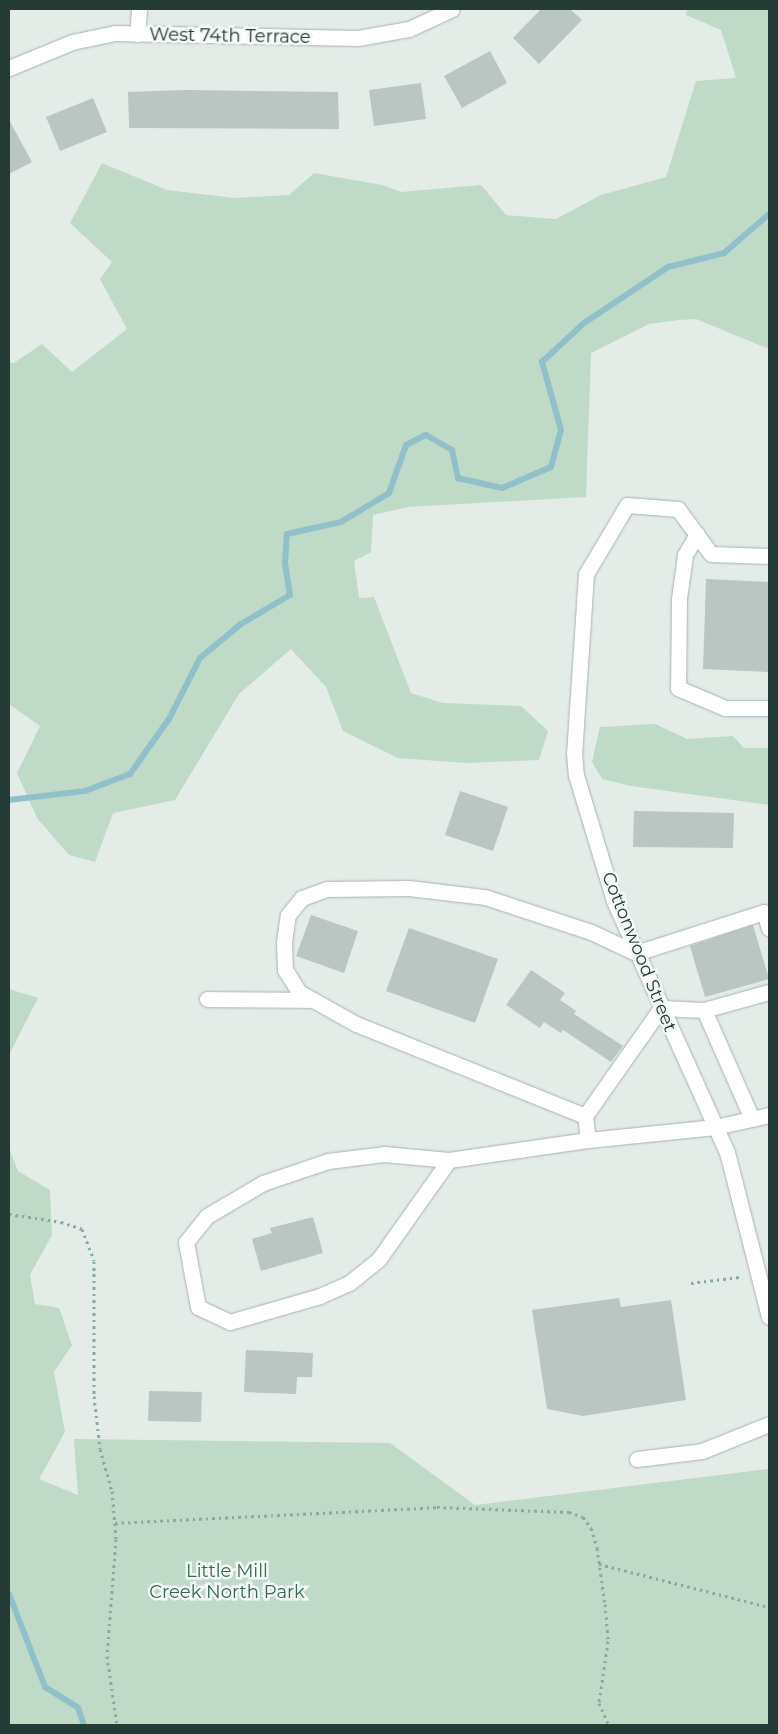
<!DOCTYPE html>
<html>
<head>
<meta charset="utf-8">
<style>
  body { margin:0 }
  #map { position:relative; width:778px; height:1734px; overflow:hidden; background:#e4ece8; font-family:Montserrat,sans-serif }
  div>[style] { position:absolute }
  .green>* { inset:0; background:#bfdac7 }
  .stream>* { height:6px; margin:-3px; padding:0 3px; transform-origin:3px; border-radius:3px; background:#92c0ca }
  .building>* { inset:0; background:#b9c6c1 }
  .path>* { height:3px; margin-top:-1.5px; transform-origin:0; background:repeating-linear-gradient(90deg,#88aba1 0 2.5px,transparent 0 6.5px) }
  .roads { filter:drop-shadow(0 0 1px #a7b3af) drop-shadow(0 0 1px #a7b3af) }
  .minor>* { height:15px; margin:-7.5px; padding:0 7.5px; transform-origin:7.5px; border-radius:7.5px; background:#fff }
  span { translate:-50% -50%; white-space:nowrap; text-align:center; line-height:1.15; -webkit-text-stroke:5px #f4f8f6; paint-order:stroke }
  .street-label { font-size:18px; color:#253b35 }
  .park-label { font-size:18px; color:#346d4b }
  .frame { position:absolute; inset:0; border:10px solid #253b35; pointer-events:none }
</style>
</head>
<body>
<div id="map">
  <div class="green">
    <i style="clip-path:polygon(688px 9px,769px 9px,769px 349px,696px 319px,679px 320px,649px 324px,591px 353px,586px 497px,408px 507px,373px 515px,371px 552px,354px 561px,359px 598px,374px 597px,411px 693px,443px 703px,521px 706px,548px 731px,539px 760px,466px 763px,398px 758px,343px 731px,326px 687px,291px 649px,239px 694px,175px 800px,113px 813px,95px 862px,69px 855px,37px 818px,17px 773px,40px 726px,9px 704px,9px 362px,14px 363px,42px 344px,72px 372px,127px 329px,100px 279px,112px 262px,70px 223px,102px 163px,167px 190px,234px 198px,289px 195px,314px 173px,382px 185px,401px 192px,481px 185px,506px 215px,556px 219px,601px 195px,666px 177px,696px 81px,736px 78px,721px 30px,686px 15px)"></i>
    <i style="clip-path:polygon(655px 724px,687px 739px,733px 736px,744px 748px,769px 748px,769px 805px,631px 786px,602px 779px,592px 762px,600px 727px)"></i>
    <i style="clip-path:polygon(9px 989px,38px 998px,9px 1055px)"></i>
    <i style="clip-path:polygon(9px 1148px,18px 1171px,50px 1190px,52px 1235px,30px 1275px,35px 1304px,59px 1308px,72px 1345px,54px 1372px,65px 1432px,39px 1479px,78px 1495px,74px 1439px,390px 1443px,475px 1505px,769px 1469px,769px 1725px,9px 1725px)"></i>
  </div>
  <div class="stream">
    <i style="left:9px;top:800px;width:77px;rotate:-6.8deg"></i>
    <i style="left:85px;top:791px;width:48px;rotate:-20.7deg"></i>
    <i style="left:130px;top:774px;width:67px;rotate:-54.7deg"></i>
    <i style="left:169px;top:719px;width:68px;rotate:-63.1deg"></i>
    <i style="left:200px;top:658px;width:53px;rotate:-39.7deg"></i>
    <i style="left:241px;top:624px;width:57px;rotate:-30.6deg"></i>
    <i style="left:290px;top:595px;width:33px;rotate:-99deg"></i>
    <i style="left:285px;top:562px;width:28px;rotate:-86deg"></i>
    <i style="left:287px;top:534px;width:55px;rotate:-12.5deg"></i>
    <i style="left:341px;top:522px;width:56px;rotate:-31.1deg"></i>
    <i style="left:389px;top:493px;width:51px;rotate:-70.5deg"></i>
    <i style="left:406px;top:445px;width:22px;rotate:-27deg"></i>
    <i style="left:426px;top:435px;width:30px;rotate:30deg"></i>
    <i style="left:452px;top:450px;width:29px;rotate:78deg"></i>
    <i style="left:458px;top:478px;width:45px;rotate:12.8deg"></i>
    <i style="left:502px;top:488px;width:53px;rotate:-23.2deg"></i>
    <i style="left:551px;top:467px;width:38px;rotate:-75deg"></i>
    <i style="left:561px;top:430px;width:71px;rotate:-105.6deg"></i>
    <i style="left:542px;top:362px;width:57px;rotate:-42.9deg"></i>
    <i style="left:584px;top:323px;width:101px;rotate:-33.7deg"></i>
    <i style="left:668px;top:267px;width:58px;rotate:-14deg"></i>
    <i style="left:724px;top:253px;width:60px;rotate:-40.9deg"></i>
    <i style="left:9px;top:1594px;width:100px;rotate:68.8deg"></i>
    <i style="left:45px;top:1687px;width:39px;rotate:32deg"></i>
    <i style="left:78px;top:1708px;width:18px;rotate:71deg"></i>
  </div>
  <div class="building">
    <i style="clip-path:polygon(541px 9px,570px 9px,582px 20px,539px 64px,513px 38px)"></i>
    <i style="clip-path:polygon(490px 51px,507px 83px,462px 108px,444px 76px)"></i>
    <i style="clip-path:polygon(421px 83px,426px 119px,374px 126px,369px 90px)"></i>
    <i style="clip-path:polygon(186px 90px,338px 92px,339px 129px,129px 128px,128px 92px)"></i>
    <i style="clip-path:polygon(93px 98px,107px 132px,60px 151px,46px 117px)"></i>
    <i style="clip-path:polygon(9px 120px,32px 162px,9px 174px)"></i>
    <i style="clip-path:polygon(706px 579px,769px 582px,769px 672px,703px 669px)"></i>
    <i style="clip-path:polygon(460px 791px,508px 807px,493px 851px,445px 835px)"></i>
    <i style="clip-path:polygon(634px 811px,734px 813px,733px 848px,633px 847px)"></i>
    <i style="clip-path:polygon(311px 915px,358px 931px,344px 973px,296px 956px)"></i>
    <i style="clip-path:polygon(753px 925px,769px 979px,705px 997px,690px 946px)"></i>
    <i style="clip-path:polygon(409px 928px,498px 959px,475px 1023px,386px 991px)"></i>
    <i style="clip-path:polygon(531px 970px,565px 993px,560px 1000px,576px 1011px,574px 1014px,623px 1046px,611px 1062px,563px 1030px,561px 1033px,544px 1022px,540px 1028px,506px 1005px)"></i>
    <i style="clip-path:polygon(313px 1217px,323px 1253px,261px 1271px,252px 1239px,272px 1233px,270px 1228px)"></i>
    <i style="clip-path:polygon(619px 1298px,621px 1307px,671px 1300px,686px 1400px,583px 1416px,547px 1409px,532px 1310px)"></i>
    <i style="clip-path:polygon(246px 1350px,313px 1353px,312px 1377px,297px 1377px,296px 1394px,244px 1392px)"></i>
    <i style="clip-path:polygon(149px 1391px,202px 1392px,201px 1422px,148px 1421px)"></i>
  </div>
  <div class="path">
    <i style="left:9px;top:1214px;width:53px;rotate:8.7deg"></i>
    <i style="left:61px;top:1222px;width:22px;rotate:18deg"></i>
    <i style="left:82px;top:1229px;width:34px;rotate:69deg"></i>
    <i style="left:94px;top:1261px;width:135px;rotate:90deg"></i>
    <i style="left:94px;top:1396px;width:53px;rotate:83.5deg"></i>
    <i style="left:100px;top:1449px;width:44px;rotate:74.1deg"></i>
    <i style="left:112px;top:1491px;width:48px;rotate:85.2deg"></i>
    <i style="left:116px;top:1539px;width:117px;rotate:94.4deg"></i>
    <i style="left:107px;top:1656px;width:70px;rotate:81.8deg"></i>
    <i style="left:691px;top:1283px;width:49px;rotate:-7deg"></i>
    <i style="left:115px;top:1523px;width:322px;rotate:-2.8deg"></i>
    <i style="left:437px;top:1507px;width:132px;rotate:2.2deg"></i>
    <i style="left:569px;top:1512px;width:15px;rotate:20deg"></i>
    <i style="left:583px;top:1517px;width:14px;rotate:54deg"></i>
    <i style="left:591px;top:1528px;width:21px;rotate:73deg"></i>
    <i style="left:597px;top:1548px;width:57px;rotate:81.9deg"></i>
    <i style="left:605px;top:1604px;width:37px;rotate:85deg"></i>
    <i style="left:608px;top:1641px;width:63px;rotate:98.3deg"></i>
    <i style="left:599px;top:1703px;width:24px;rotate:66deg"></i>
    <i style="left:599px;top:1564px;width:175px;rotate:14.2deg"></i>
  </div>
  <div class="roads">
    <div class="minor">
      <i style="left:137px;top:34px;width:25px;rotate:-85deg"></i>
      <i style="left:9px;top:68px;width:68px;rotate:-22.4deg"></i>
      <i style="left:72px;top:42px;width:44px;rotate:-11.8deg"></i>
      <i style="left:115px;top:33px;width:243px;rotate:1.2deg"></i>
      <i style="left:358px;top:38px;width:52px;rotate:-10deg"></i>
      <i style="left:409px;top:29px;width:47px;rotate:-24.9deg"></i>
      <i style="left:697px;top:534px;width:24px;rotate:120deg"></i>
      <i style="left:685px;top:555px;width:44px;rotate:97.8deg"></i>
      <i style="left:679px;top:599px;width:89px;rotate:90.6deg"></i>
      <i style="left:678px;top:688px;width:51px;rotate:23.1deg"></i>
      <i style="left:725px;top:708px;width:44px"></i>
      <i style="left:769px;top:556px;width:58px;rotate:-178deg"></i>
      <i style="left:711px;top:554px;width:56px;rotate:-126.3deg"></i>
      <i style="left:678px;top:509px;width:51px;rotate:-175.5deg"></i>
      <i style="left:627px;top:505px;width:80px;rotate:120.7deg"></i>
      <i style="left:586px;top:574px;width:179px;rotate:93.8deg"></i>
      <i style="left:574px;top:753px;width:22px;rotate:85deg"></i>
      <i style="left:576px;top:775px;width:132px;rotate:73.2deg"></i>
      <i style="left:614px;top:901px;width:275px;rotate:65.8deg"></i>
      <i style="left:727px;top:1152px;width:170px;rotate:75.7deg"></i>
      <i style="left:207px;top:999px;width:106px;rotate:0.5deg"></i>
      <i style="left:704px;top:1010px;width:67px;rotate:-15.5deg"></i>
      <i style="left:585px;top:1116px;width:132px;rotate:-54.9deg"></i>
      <i style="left:661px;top:1008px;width:43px;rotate:2.7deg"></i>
      <i style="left:704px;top:1010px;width:119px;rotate:66.2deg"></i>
      <i style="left:588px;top:1140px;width:24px;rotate:-97deg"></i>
      <i style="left:585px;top:1116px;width:247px;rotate:-158.1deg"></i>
      <i style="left:356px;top:1024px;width:65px;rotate:-150.7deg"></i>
      <i style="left:299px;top:992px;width:26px;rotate:-122deg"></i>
      <i style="left:285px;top:970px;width:28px;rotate:-92deg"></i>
      <i style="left:284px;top:942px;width:27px;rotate:-82deg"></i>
      <i style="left:288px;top:915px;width:22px;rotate:-51deg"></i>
      <i style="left:302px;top:898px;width:27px;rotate:-20deg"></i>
      <i style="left:327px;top:889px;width:82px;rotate:-0.7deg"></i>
      <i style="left:409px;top:888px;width:77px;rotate:6.8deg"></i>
      <i style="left:485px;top:897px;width:112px;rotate:18.3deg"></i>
      <i style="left:591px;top:932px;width:50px;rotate:25deg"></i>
      <i style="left:636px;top:953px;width:134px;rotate:-17.8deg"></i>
      <i style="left:764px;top:912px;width:17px;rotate:73deg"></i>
      <i style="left:384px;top:1154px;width:65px;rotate:5.3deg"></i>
      <i style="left:449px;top:1160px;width:121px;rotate:125.3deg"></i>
      <i style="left:379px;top:1259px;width:38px;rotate:141deg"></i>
      <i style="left:349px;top:1283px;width:32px;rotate:156deg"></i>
      <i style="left:320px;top:1296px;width:94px;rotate:163.9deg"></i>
      <i style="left:230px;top:1322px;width:35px;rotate:-155deg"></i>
      <i style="left:198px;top:1307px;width:66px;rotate:-100.5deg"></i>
      <i style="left:186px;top:1242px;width:33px;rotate:-51deg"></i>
      <i style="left:207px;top:1216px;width:65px;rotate:-30.5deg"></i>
      <i style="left:263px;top:1183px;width:69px;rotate:-18.7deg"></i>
      <i style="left:328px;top:1161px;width:56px;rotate:-7.1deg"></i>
      <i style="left:449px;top:1160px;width:140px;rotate:-8.2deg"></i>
      <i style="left:588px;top:1140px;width:128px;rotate:-5.8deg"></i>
      <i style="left:715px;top:1127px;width:55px;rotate:-12.5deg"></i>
      <i style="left:637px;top:1459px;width:65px;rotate:-7deg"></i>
      <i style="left:702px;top:1451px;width:72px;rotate:-21.9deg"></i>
    </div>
  </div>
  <div class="street-label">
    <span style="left:230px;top:36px;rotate:1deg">West 74th Terrace</span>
    <span style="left:639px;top:952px;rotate:68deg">Cottonwood Street</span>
  </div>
  <div class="park-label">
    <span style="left:227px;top:1582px">Little Mill<br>Creek North Park</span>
  </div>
  <div class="frame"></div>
</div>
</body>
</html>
